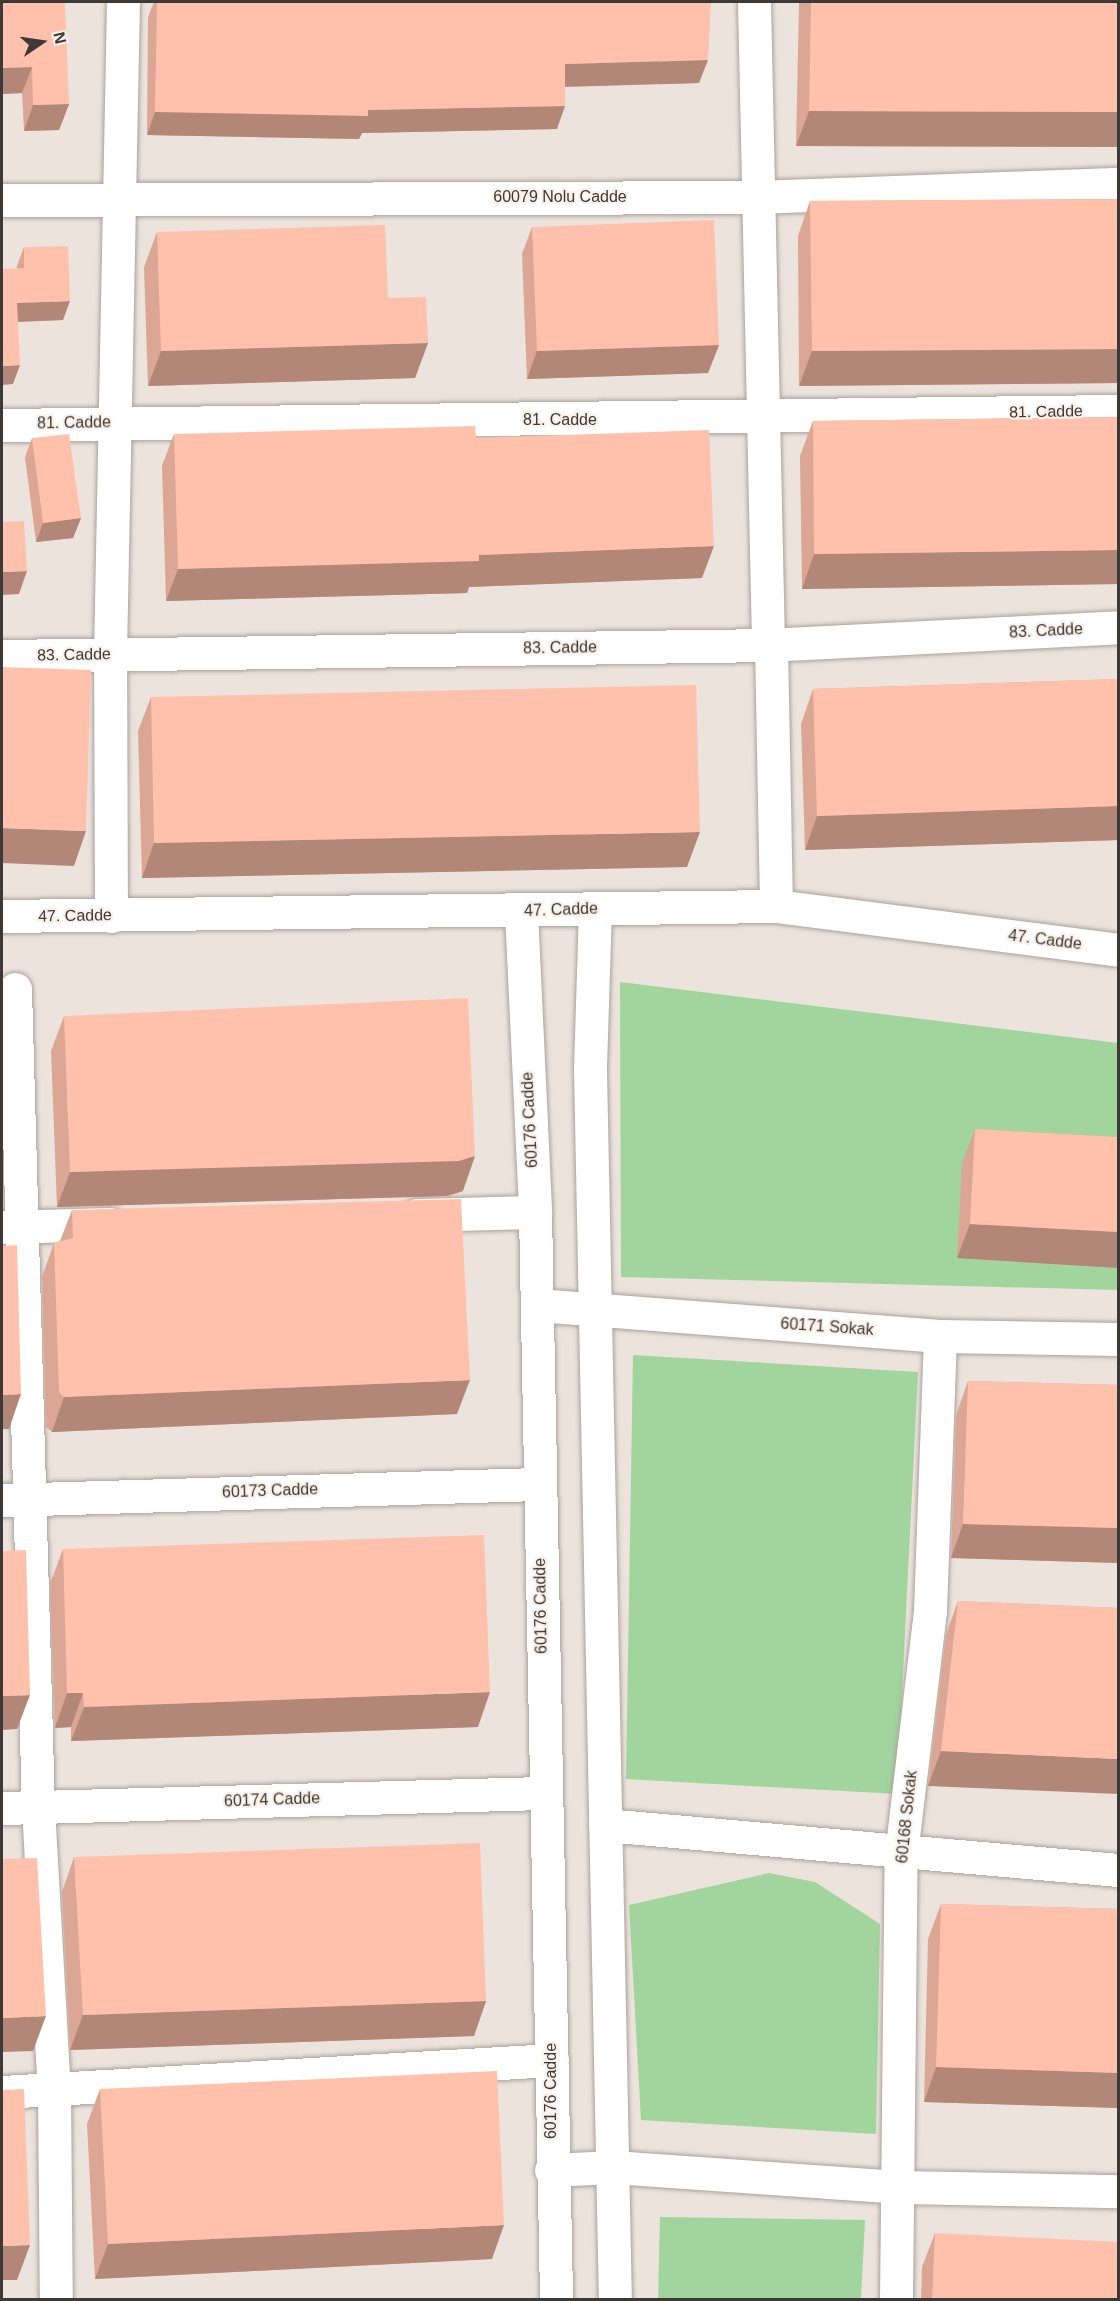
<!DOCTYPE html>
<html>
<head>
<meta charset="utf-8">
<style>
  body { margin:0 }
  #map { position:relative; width:1120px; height:2301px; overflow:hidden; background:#ece3dd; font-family:Arial,sans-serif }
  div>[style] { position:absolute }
  .green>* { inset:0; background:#a2d49e }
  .roads { filter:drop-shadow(0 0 2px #aaa29c) drop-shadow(0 0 2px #aaa29c) }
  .minor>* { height:33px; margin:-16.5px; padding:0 16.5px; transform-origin:16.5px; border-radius:16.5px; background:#fff }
  .tertiary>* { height:33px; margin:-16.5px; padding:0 16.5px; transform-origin:16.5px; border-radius:16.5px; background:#fff }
  .wall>* { inset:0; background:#dba693 }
  .shaded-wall>* { inset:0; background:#b28778 }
  .building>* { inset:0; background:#ffc1ab }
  span { translate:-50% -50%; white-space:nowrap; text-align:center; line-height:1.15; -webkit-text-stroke:4.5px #f9f1ea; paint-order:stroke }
  .street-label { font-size:16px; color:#3c3936 }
  .frame { position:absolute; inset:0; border:3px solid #3c3936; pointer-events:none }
  .north { position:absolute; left:12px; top:12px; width:60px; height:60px; -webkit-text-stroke:4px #f9f1ea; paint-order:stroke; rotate:77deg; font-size:16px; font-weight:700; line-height:24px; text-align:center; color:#3c3936 }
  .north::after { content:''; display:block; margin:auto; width:21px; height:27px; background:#3c3936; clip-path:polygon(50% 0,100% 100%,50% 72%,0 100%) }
</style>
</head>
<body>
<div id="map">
  <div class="green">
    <i style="clip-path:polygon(620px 982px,1118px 1043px,1118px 1290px,621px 1277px)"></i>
    <i style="clip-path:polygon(633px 1355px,918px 1372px,897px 1794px,626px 1779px)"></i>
    <i style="clip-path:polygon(769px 1873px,815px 1882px,880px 1924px,876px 2134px,641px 2120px,629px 1905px)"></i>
    <i style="clip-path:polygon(660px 2217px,865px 2220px,861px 2299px,658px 2299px)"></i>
  </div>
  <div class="roads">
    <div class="minor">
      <i style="left:754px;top:2px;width:643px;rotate:88.75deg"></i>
      <i style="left:2px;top:200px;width:757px;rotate:-0.23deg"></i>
      <i style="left:759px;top:197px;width:359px;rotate:-2.1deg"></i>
      <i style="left:2px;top:425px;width:1116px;rotate:-0.72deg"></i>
      <i style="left:771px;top:645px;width:261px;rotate:88.9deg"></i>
      <i style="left:2px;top:656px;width:766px;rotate:-0.82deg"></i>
      <i style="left:768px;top:645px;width:350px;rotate:-2.9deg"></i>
      <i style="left:111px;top:916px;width:262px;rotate:-90.2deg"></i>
      <i style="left:110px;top:654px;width:652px;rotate:-88.86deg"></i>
      <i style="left:15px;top:989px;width:818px;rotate:88.39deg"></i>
      <i style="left:38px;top:1807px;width:284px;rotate:86.8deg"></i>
      <i style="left:54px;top:2091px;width:209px;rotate:89.5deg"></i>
      <i style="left:417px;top:1215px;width:118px;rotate:-1.5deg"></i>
      <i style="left:3px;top:1227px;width:107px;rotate:-1.6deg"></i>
      <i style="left:537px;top:1305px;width:404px;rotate:4.4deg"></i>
      <i style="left:940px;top:1336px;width:178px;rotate:1deg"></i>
      <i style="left:2px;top:1500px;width:537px;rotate:-1.71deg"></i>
      <i style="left:2px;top:1808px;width:541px;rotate:-1.59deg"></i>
      <i style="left:605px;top:1825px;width:515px;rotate:5.01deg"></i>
      <i style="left:2px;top:2092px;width:551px;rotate:-3.33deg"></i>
      <i style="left:551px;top:2170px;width:62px;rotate:-2.8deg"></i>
      <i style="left:613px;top:2167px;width:289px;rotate:4deg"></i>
      <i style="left:901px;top:2187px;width:217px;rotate:1.1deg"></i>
      <i style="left:896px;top:2300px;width:446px;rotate:-89.4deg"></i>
      <i style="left:901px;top:1854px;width:246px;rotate:-83.2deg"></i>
      <i style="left:930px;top:1610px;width:274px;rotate:-87.9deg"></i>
    </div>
    <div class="tertiary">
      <i style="left:595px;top:908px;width:162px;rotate:91.8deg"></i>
      <i style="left:590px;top:1070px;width:1230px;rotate:88.84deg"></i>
      <i style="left:521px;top:912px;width:300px;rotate:87.3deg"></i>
      <i style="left:535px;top:1212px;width:1088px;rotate:88.89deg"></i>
      <i style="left:2px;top:916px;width:774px;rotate:-0.74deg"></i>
      <i style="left:776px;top:906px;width:345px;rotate:7.3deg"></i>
    </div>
  </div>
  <div class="wall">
    <i style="clip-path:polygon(2px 2px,69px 104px,59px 130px,24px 131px,22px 93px,2px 94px)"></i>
    <i style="clip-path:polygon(154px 2px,711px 2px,699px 83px,565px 87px,557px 129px,362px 133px,359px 139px,147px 135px,148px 17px)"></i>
    <i style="clip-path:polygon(800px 2px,1119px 2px,1119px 147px,796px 146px,799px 4px)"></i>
    <i style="clip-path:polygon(1119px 199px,1119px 383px,799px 386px,798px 236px,810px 201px)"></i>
    <i style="clip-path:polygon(532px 227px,719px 345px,708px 373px,527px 379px,522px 254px)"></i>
    <i style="clip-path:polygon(157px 232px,388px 298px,428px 343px,415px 378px,148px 386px,144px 267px)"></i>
    <i style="clip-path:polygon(24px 247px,63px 320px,18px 322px,13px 384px,17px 266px)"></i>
    <i style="clip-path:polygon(1119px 417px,1119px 584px,802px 589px,800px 456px,813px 421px)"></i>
    <i style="clip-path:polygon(174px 434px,476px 438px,702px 578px,469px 587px,467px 593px,166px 601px,162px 466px)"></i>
    <i style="clip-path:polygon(32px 438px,81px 518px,73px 538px,36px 542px,25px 457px)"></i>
    <i style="clip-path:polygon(1119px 679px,1119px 840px,805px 850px,801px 724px,813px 689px)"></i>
    <i style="clip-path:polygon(151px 697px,687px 867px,142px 878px,138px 731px)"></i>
    <i style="clip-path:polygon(64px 1016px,463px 1191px,447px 1196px,57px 1207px,51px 1051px)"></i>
    <i style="clip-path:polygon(975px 1129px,1119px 1137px,1119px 1268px,957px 1258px,962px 1163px)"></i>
    <i style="clip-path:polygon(72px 1210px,457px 1414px,52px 1432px,46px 1427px,42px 1277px,54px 1243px,60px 1241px)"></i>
    <i style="clip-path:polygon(968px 1381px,1119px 1385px,1119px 1563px,951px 1558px,956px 1415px)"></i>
    <i style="clip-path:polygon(63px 1549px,478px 1727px,71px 1741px,71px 1727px,55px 1728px,50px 1584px)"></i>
    <i style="clip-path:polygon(958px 1601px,1119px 1608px,928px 1786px,946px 1635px)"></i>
    <i style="clip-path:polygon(74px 1857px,486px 2001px,474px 2036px,70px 2050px,62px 1892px)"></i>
    <i style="clip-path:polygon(941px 1904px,1119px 1909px,1119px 2108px,924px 2102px,928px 1939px)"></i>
    <i style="clip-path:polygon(100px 2089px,492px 2259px,95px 2279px,87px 2124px)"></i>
    <i style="clip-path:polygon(935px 2233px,1119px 2300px,921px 2300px,922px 2267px)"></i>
  </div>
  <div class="shaded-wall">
    <i style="clip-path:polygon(708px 60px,699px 83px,556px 87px,565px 64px)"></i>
    <i style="clip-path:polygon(32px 67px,22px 93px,2px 94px,2px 68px)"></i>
    <i style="clip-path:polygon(69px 104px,59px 130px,24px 131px,33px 105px)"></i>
    <i style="clip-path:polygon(565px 106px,557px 129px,362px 133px,359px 139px,147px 135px,155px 112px,368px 110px)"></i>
    <i style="clip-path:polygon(809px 111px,1119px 112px,1119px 147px,796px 146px)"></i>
    <i style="clip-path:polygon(70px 301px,63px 320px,10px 322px,17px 303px)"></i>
    <i style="clip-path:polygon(428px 343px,415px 378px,148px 386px,161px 351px)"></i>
    <i style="clip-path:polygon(719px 345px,708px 373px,527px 379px,537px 351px)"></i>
    <i style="clip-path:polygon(1119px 349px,1119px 383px,799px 386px,812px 351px)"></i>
    <i style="clip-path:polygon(20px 365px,13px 384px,2px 385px,2px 366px)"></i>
    <i style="clip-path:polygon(81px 518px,73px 538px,36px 542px,43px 523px)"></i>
    <i style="clip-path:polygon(714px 546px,702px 578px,469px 587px,467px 593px,166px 601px,178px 569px,479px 555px)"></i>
    <i style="clip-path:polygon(1119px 550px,1119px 584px,802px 589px,814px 554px)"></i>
    <i style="clip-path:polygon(27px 571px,19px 594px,2px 595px,2px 572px)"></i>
    <i style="clip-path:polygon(1119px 806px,1119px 840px,805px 850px,817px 816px)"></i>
    <i style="clip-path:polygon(2px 828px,86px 831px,74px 866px,2px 863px)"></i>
    <i style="clip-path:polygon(700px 832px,687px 867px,142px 878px,154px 843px)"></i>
    <i style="clip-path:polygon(475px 1156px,463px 1191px,447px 1196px,57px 1207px,70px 1172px)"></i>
    <i style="clip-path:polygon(970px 1224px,1119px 1232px,1119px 1268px,957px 1258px)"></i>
    <i style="clip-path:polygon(470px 1380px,457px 1414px,52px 1432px,64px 1397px)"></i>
    <i style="clip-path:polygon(21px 1394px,9px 1429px,2px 1429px,2px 1395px)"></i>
    <i style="clip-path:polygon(963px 1524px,1119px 1528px,1119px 1563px,951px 1558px)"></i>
    <i style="clip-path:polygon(490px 1692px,478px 1727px,71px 1741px,84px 1707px)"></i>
    <i style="clip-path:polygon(67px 1693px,83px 1693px,71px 1727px,55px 1728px)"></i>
    <i style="clip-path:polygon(30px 1695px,17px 1729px,2px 1730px,2px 1696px)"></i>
    <i style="clip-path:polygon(941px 1751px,1119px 1759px,1119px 1794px,928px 1786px)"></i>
    <i style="clip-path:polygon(486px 2001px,474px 2036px,70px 2050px,83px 2015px)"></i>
    <i style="clip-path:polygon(46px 2016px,33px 2051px,2px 2052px,2px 2018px)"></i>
    <i style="clip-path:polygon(936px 2067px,1119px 2073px,1119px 2108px,924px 2102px)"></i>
    <i style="clip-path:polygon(504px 2225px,492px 2259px,95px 2279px,108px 2244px)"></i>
    <i style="clip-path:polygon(30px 2245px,17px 2280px,2px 2280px,2px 2246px)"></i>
  </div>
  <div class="building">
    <i style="clip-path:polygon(2px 2px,65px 2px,69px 104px,33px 105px,32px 67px,2px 68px)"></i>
    <i style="clip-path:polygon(157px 2px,711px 2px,708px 60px,565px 64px,565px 106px,368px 110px,368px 116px,155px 112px)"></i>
    <i style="clip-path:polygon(811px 2px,1119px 2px,1119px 112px,809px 111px)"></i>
    <i style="clip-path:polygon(1119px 199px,1119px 349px,812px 351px,810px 201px)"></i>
    <i style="clip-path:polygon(714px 220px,719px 345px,537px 351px,532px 227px)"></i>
    <i style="clip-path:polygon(385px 225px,388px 298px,426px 297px,428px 343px,161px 351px,157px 232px)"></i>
    <i style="clip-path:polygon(68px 246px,70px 301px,17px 303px,20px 365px,2px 366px,2px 269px,24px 268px,24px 247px)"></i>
    <i style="clip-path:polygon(1119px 417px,1119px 550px,814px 554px,813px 421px)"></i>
    <i style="clip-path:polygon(475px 426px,476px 438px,709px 430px,714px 546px,479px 555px,479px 561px,178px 569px,174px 434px)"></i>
    <i style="clip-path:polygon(69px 434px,81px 518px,43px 523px,32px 438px)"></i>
    <i style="clip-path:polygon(24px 521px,27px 571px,2px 572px,2px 522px)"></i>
    <i style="clip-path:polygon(2px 667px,91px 670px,86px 831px,2px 828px)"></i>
    <i style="clip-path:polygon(1119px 679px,1119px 806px,817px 816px,813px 689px)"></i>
    <i style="clip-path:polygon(696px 685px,700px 832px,154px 843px,151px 697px)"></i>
    <i style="clip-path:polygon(468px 998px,475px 1156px,459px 1161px,70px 1172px,64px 1016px)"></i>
    <i style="clip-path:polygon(975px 1129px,1119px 1137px,1119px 1232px,970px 1224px)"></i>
    <i style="clip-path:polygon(461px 1199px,470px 1380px,64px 1397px,59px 1392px,54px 1243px,73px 1238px,72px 1210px)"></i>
    <i style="clip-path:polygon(17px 1245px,21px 1394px,2px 1395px,2px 1246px)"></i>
    <i style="clip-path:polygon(968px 1381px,1119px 1385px,1119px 1528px,963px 1524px)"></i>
    <i style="clip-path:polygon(484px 1535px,490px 1692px,84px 1707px,83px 1693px,67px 1693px,63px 1549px)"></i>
    <i style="clip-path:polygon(26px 1550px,30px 1695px,2px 1696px,2px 1551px)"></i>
    <i style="clip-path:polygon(958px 1601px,1119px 1608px,1119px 1759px,941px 1751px)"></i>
    <i style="clip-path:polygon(480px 1843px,486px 2001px,83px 2015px,74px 1857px)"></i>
    <i style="clip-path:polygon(37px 1858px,46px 2016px,2px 2018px,2px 1859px)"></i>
    <i style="clip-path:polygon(941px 1904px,1119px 1909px,1119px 2073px,936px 2067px)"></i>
    <i style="clip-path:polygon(497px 2071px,504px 2225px,108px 2244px,100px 2089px)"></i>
    <i style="clip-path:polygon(24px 2089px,30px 2245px,2px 2246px,2px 2090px)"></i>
    <i style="clip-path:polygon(935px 2233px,1119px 2242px,1119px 2300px,932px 2300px)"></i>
  </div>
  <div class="street-label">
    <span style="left:560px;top:197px">60079 Nolu Cadde</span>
    <span style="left:1046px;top:412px;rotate:-1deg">81. Cadde</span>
    <span style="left:560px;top:420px">81. Cadde</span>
    <span style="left:74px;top:423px;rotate:-1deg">81. Cadde</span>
    <span style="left:1046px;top:631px;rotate:-3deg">83. Cadde</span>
    <span style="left:560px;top:648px;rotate:-1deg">83. Cadde</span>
    <span style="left:74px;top:655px;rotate:-1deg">83. Cadde</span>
    <span style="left:561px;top:910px;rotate:-2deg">47. Cadde</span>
    <span style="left:75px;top:916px;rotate:-1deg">47. Cadde</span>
    <span style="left:1045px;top:940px;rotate:7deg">47. Cadde</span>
    <span style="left:530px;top:1120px;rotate:-93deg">60176 Cadde</span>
    <span style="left:827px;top:1327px;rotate:4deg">60171 Sokak</span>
    <span style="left:270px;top:1491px;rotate:-2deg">60173 Cadde</span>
    <span style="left:541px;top:1606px;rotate:-91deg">60176 Cadde</span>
    <span style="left:272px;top:1800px;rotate:-2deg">60174 Cadde</span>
    <span style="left:907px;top:1817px;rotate:-84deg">60168 Sokak</span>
    <span style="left:551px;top:2091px;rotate:-90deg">60176 Cadde</span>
  </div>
  <div class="frame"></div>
  <div class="north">N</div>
</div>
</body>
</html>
